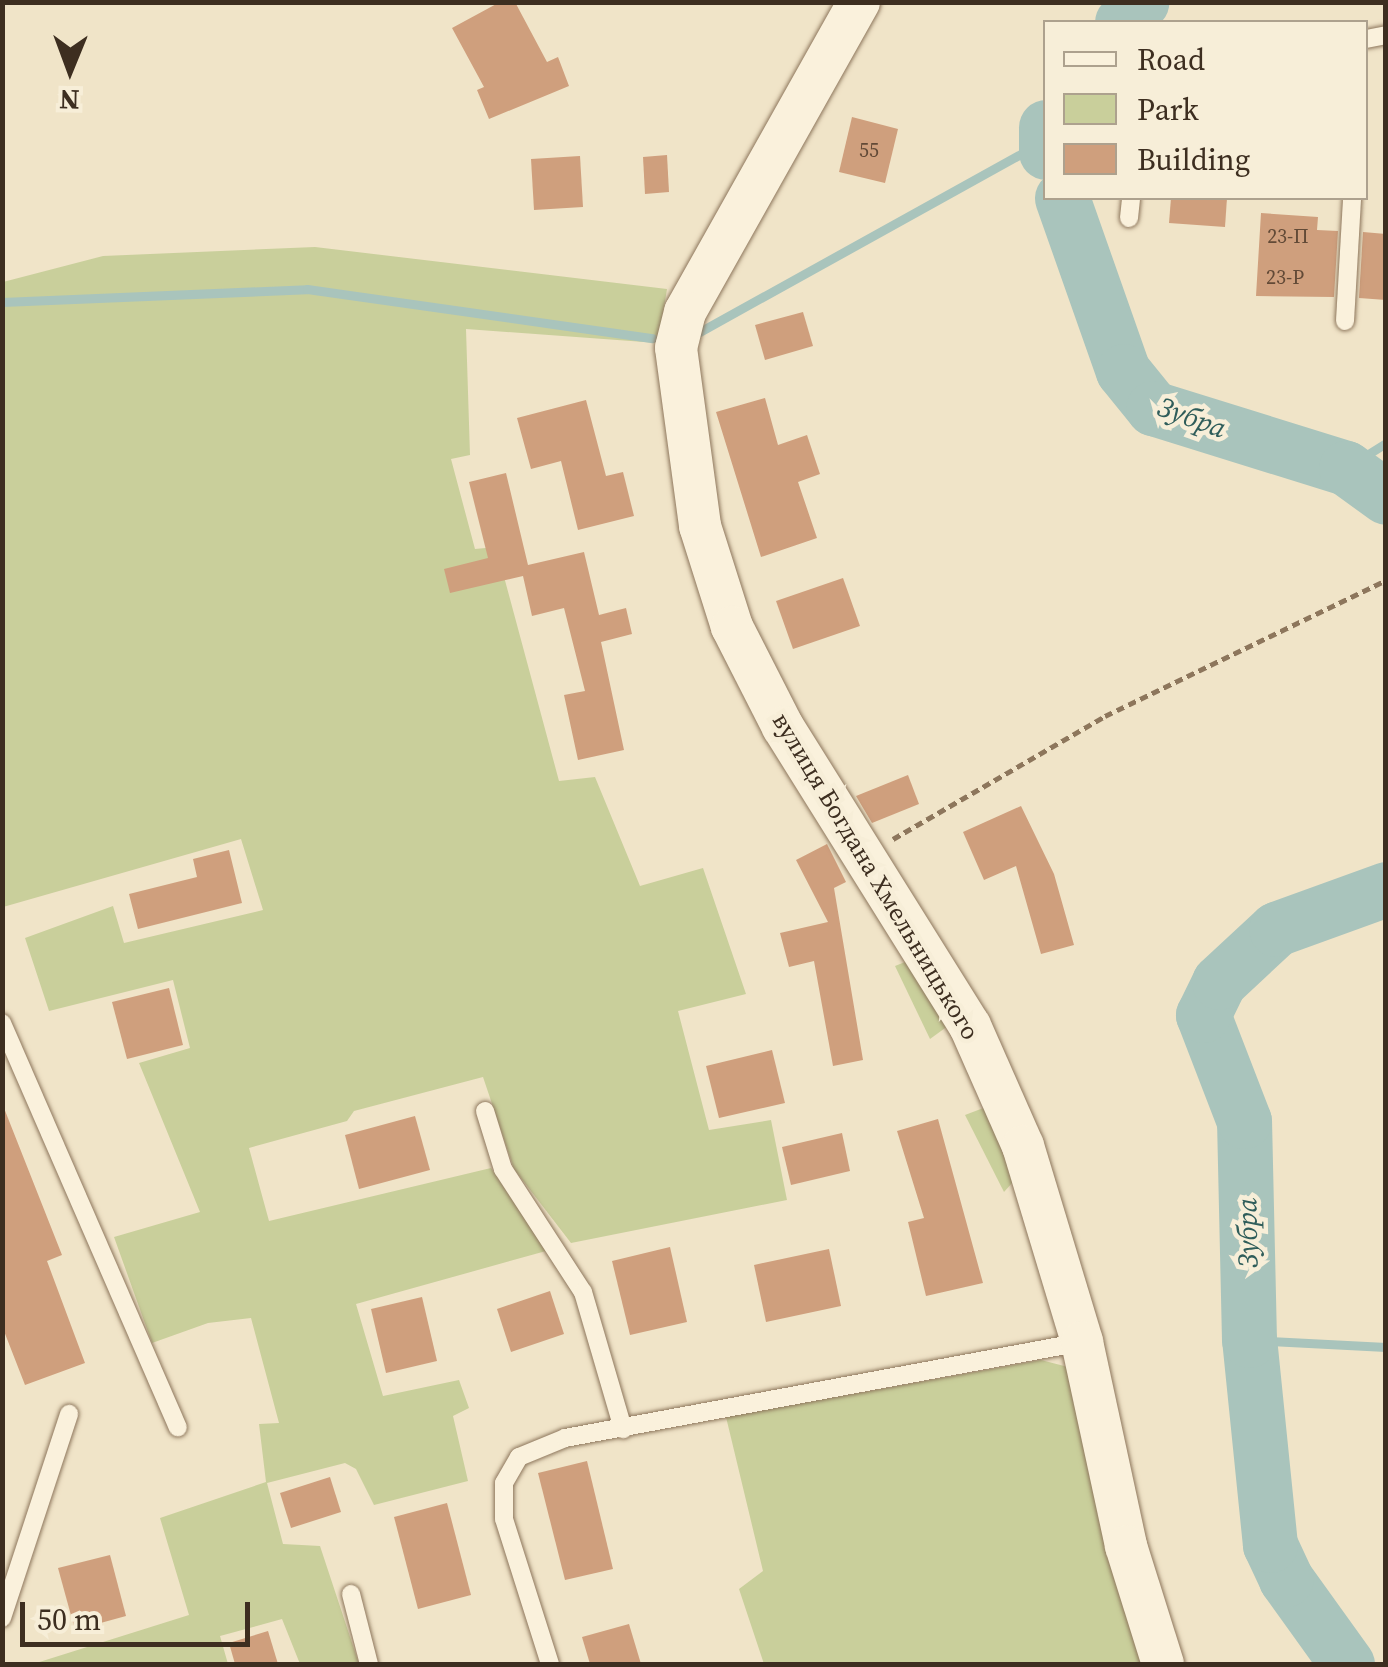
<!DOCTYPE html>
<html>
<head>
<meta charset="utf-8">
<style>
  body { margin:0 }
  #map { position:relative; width:1388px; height:1667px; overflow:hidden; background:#f0e4c8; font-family:"Source Serif 4",serif }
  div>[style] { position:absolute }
  .green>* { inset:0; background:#c9cf9b }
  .stream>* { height:9px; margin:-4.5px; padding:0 4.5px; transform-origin:4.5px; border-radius:4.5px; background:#a9c4bc }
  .river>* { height:55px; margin:-27.5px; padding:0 27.5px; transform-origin:27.5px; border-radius:27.5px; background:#a9c4bc }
  .building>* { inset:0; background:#cf9f7d }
  .path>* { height:5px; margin-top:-2.5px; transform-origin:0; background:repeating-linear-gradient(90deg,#8d765c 0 8px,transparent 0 13px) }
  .roads { filter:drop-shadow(0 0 2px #8d765c) drop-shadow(0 0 2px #8d765c) }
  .service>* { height:18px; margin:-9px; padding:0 9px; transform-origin:9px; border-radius:9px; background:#faf1dc }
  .tertiary>* { height:42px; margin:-21px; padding:0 21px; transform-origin:21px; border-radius:21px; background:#faf1dc }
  span { translate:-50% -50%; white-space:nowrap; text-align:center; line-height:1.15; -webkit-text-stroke:9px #f7eed8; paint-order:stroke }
  .number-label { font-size:20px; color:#624a37 }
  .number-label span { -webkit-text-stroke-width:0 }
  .street-label { font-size:25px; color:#3d2e20 }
  .water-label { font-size:28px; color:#2f5d5a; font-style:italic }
  .frame { position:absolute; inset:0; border:5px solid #3d2e20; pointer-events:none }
  .legend { position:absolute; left:1043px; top:20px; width:325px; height:180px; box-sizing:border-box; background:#f7eed8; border:2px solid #ada18e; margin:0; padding:12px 18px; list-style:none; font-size:30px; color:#3d2e20 }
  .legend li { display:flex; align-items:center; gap:20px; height:50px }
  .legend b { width:50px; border:2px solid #ada18e }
  .north { position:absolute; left:20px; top:20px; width:100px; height:100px; -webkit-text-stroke:8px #f7eed8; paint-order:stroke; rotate:181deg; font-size:28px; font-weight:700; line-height:40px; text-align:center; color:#3d2e20 }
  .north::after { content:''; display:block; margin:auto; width:35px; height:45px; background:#3d2e20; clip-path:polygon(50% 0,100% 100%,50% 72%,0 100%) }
  .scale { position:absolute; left:20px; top:1602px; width:230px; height:45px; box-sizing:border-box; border:5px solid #3d2e20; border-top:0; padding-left:12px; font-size:30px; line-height:35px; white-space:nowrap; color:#3d2e20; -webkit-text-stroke:8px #f7eed8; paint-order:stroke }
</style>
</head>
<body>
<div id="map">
  <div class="green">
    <i style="clip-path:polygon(315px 247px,667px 289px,658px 343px,466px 329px,470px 455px,451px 459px,475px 549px,496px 547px,559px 781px,595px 777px,640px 886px,703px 868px,746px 994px,678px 1011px,709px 1130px,771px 1120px,787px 1200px,571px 1243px,514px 1169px,483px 1077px,354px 1111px,347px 1121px,249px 1148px,269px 1221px,491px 1168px,546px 1251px,356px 1304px,383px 1396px,459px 1380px,469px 1408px,453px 1416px,468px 1481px,374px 1505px,356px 1469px,345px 1463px,267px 1483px,283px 1544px,320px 1546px,359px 1664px,300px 1664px,282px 1619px,220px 1636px,228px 1664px,33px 1664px,189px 1615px,160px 1518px,266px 1482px,259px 1424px,279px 1423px,251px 1318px,208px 1323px,152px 1343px,114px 1237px,200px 1212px,139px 1063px,190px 1048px,173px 980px,49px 1011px,25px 938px,113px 906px,124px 943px,263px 910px,241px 839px,3px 907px,3px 282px,103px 256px)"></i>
    <i style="clip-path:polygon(905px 962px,918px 964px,952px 1023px,930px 1039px,895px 966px)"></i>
    <i style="clip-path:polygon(986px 1107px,993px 1112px,1013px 1182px,1004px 1192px,965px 1115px)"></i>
    <i style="clip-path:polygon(1041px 1360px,1068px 1367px,1148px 1664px,764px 1664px,739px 1589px,763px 1571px,726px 1417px)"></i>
  </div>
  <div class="stream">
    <i style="left:2px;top:302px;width:305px;rotate:-2.4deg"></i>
    <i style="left:307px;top:289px;width:349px;rotate:8.1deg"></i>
    <i style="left:694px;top:335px;width:398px;rotate:-29deg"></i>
    <i style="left:1346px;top:468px;width:47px;rotate:-32deg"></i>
    <i style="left:1249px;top:1340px;width:137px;rotate:2.9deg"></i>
  </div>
  <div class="river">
    <i style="left:1122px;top:22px;width:28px;rotate:-46deg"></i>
    <i style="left:1046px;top:127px;width:25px;rotate:90deg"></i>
    <i style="left:1062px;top:198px;width:183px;rotate:70.6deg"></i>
    <i style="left:1123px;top:371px;width:48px;rotate:51deg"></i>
    <i style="left:1153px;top:408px;width:202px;rotate:17.3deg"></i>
    <i style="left:1346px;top:468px;width:49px;rotate:35.9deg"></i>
    <i style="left:1347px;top:1664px;width:105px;rotate:-125.7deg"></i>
    <i style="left:1286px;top:1579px;width:38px;rotate:-115deg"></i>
    <i style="left:1270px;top:1545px;width:206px;rotate:-95.8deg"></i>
    <i style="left:1249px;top:1340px;width:219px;rotate:-91.3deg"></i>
    <i style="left:1244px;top:1121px;width:114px;rotate:-111.1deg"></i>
    <i style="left:1203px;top:1015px;width:37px;rotate:-64deg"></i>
    <i style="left:1219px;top:982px;width:78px;rotate:-42.9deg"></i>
    <i style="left:1276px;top:929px;width:117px;rotate:-20deg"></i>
  </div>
  <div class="building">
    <i style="clip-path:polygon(500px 2px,515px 2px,547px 62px,558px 57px,569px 86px,489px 119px,477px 90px,484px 87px,452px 28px)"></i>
    <i style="clip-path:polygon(852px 117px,898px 129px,885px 183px,839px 172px)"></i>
    <i style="clip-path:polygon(667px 155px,669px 192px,645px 194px,643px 157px)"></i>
    <i style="clip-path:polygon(580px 156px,583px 207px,534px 210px,531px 159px)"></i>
    <i style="clip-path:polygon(1171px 198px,1227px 198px,1225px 227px,1169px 223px)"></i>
    <i style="clip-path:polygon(1261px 213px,1318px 217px,1317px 230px,1338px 231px,1334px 297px,1256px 296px)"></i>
    <i style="clip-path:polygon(1363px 232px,1386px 234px,1386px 300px,1359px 298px)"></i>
    <i style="clip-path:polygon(803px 312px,813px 346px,765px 360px,755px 325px)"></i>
    <i style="clip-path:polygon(765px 398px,778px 445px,807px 435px,820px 474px,798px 482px,817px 538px,761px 557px,716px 412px)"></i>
    <i style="clip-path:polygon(586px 400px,606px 476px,623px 472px,634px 516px,578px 530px,561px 461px,531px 469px,517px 418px)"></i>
    <i style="clip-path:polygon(506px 473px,528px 565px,584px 552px,599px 615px,626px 608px,632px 634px,601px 642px,624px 750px,578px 760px,564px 695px,585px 691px,564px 608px,532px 616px,523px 576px,450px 593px,444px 569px,488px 558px,469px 482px)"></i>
    <i style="clip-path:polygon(843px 578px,860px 626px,793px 649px,776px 601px)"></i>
    <i style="clip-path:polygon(908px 775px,919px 804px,872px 823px,856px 796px)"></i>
    <i style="clip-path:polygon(1021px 806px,1054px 874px,1074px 945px,1041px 954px,1016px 866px,984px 880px,963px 832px)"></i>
    <i style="clip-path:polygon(827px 844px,846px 882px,834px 888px,863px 1060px,833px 1066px,814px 961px,789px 967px,780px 933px,828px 922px,796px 860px)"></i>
    <i style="clip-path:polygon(229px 850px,242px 903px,138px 929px,129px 894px,197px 877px,193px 859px)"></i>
    <i style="clip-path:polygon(169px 988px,183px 1045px,127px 1059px,112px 1002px)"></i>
    <i style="clip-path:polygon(772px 1050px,785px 1103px,719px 1118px,706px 1066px)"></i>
    <i style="clip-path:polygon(2px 1103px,62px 1255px,47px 1261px,85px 1363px,25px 1385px,2px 1326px)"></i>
    <i style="clip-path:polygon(415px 1116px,430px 1170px,359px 1189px,345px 1135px)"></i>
    <i style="clip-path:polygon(938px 1119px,983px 1283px,926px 1296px,908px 1222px,924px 1218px,897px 1131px)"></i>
    <i style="clip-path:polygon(842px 1133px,850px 1171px,791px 1185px,782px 1147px)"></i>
    <i style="clip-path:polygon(670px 1247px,687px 1322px,630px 1335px,612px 1261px)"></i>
    <i style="clip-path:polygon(829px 1249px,841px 1306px,766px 1322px,754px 1265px)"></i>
    <i style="clip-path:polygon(550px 1291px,564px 1334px,511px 1352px,497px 1309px)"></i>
    <i style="clip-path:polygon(422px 1297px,437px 1361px,386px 1373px,371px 1309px)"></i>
    <i style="clip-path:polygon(587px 1461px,613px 1569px,565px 1580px,538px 1473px)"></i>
    <i style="clip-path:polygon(330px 1477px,341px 1512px,291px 1528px,280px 1493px)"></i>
    <i style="clip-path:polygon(447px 1503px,471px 1595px,418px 1609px,394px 1517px)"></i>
    <i style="clip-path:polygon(110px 1555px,126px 1616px,75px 1630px,58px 1568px)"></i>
    <i style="clip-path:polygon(629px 1624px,641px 1664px,590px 1664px,582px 1637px)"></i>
    <i style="clip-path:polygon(268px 1631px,278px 1664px,235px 1664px,229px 1643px)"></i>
  </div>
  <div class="path">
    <i style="left:893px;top:839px;width:245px;rotate:-30.1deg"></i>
    <i style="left:1105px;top:716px;width:312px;rotate:-25.8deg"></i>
  </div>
  <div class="roads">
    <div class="service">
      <i style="left:1366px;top:39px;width:20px;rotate:-11deg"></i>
      <i style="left:1129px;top:218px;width:20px;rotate:-84deg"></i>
      <i style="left:1345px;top:321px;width:123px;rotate:-86.7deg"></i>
      <i style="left:2px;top:1023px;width:441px;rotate:66.5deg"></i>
      <i style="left:485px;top:1111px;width:61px;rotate:72.8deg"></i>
      <i style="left:503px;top:1169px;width:147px;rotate:57deg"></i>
      <i style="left:583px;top:1292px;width:143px;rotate:73.7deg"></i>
      <i style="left:351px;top:1594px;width:72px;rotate:75.6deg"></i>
      <i style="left:2px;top:1618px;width:215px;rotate:-71.8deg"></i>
      <i style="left:550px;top:1664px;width:152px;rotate:-107.6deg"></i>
      <i style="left:504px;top:1519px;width:36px;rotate:-90deg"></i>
      <i style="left:504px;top:1483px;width:30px;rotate:-60deg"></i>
      <i style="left:519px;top:1457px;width:50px;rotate:-22.4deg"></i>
      <i style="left:565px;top:1438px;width:526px;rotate:-10.52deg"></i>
    </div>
    <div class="tertiary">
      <i style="left:859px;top:2px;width:355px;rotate:119.3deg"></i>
      <i style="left:685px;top:312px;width:37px;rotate:104deg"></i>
      <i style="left:676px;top:348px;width:180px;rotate:82.3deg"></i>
      <i style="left:700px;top:526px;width:106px;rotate:72.4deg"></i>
      <i style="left:732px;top:627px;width:112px;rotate:63deg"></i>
      <i style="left:783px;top:727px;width:353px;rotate:58deg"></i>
      <i style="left:970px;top:1026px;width:131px;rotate:66.2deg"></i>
      <i style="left:1023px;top:1146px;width:205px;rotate:73.2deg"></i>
      <i style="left:1082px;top:1342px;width:209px;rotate:77.8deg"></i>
      <i style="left:1126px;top:1546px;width:124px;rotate:72.6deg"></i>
    </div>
  </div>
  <div class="number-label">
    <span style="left:869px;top:150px">55</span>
    <span style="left:1288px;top:236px">23-П</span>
    <span style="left:1285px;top:277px">23-Р</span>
  </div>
  <div class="street-label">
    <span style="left:876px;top:876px;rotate:59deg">вулиця Богдана Хмельницького</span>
  </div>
  <div class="water-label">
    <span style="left:1192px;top:417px;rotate:20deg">Зубра</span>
    <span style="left:1247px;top:1233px;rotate:-91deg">Зубра</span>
  </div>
  <div class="frame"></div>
  <ul class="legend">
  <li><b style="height:12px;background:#faf1dc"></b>Road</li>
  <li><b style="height:28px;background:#c9cf9b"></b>Park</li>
  <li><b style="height:28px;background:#cf9f7d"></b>Building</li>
  </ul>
  <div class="north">N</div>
  <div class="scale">50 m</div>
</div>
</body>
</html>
